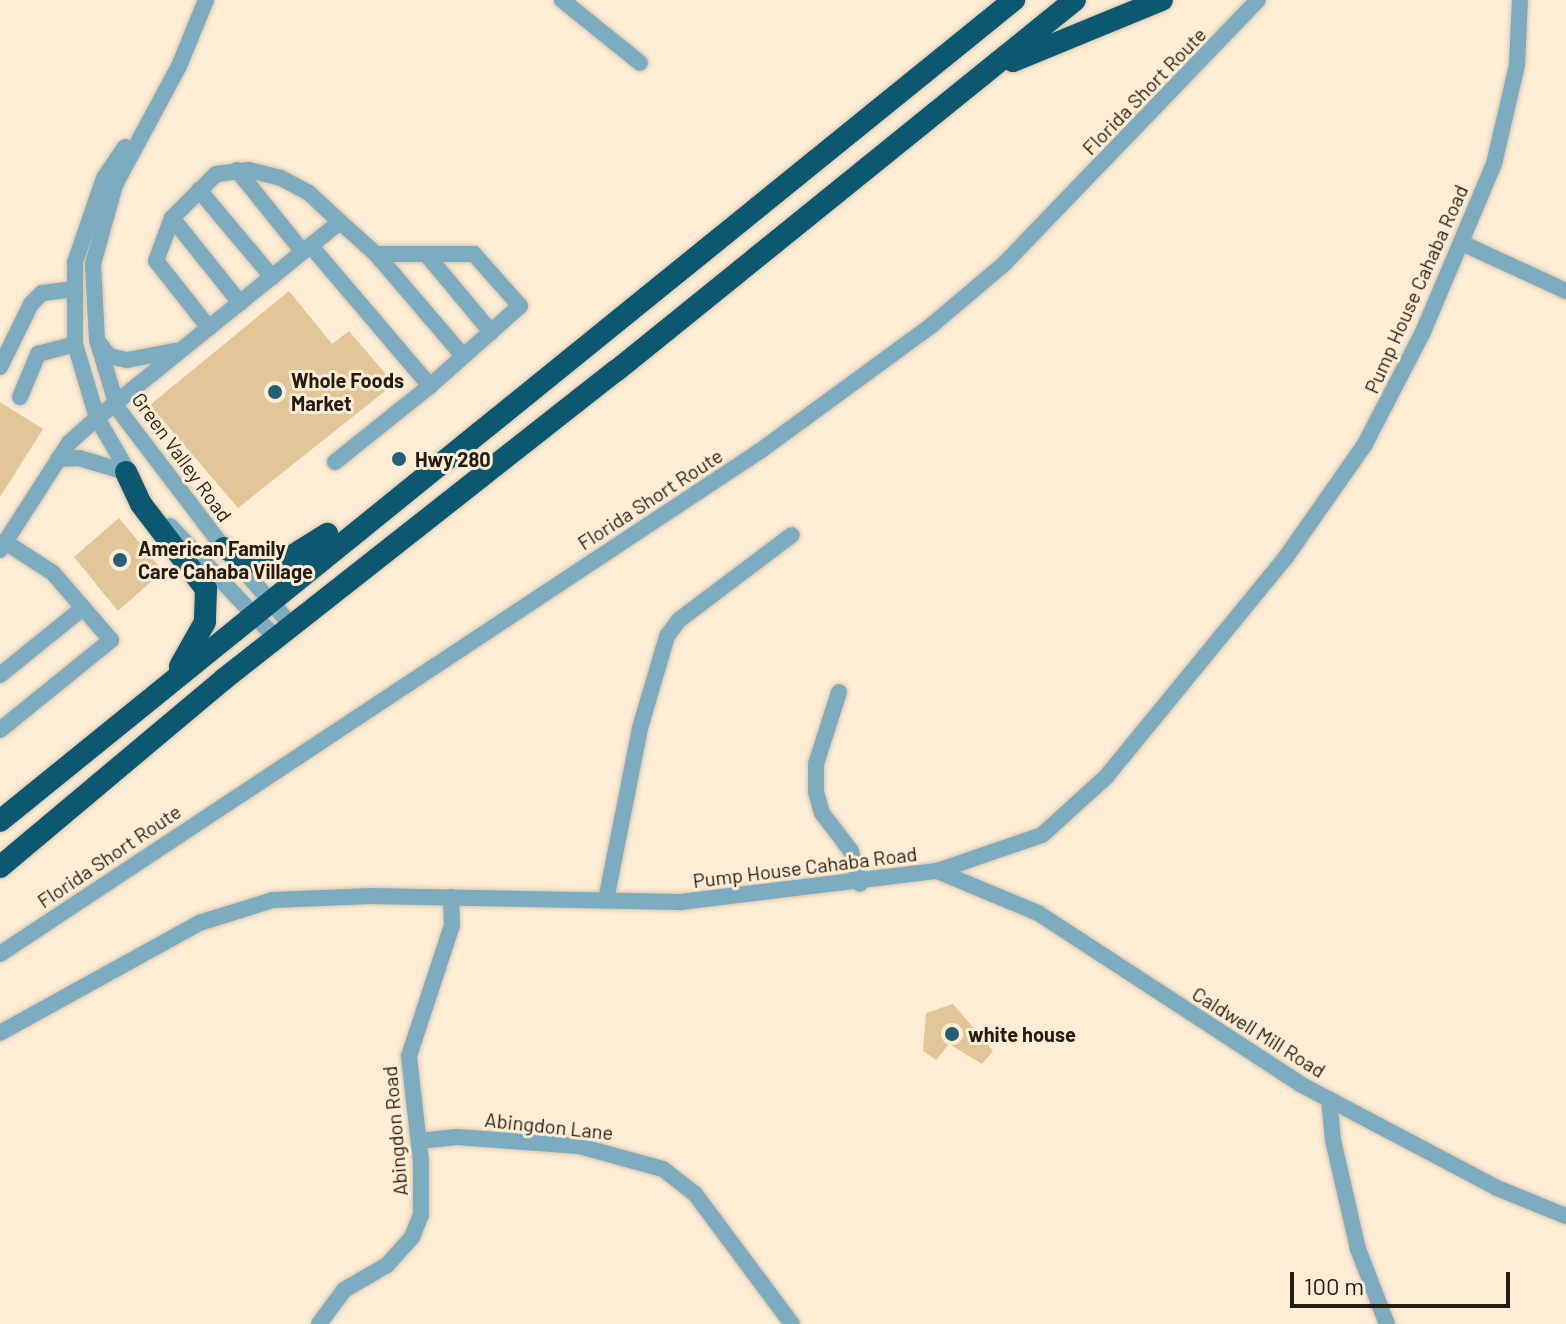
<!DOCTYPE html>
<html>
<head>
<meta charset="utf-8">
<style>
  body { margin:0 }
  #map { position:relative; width:1566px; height:1324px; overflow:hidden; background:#feedd4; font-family:Barlow,sans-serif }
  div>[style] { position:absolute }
  .building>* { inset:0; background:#e3c697 }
  .roads { filter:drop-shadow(0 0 2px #d7c7b1) drop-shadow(0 0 2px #d7c7b1) }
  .minor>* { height:16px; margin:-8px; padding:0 8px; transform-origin:8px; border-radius:8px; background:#7dacc0 }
  .highway>* { height:22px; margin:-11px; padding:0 11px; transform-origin:11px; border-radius:11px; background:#0c5870 }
  .dots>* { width:22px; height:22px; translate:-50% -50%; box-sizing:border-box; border:4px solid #feedd4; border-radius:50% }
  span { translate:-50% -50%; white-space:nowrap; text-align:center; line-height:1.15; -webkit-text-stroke:6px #feedd4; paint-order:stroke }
  .street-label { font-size:20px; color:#231c10 }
  .poi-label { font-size:20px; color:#231c10; font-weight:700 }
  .left { translate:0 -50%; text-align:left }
  .scale { position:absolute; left:1290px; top:1272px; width:220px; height:36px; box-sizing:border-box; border:4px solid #231c10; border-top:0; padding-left:10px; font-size:24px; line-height:28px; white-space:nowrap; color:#231c10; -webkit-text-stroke:6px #feedd4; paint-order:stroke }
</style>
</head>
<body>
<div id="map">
  <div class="building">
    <i style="clip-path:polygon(289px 291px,332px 344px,349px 331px,394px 384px,238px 508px,150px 405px)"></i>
    <i style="clip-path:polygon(0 402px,43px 429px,0 497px)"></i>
    <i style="clip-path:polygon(119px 518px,163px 571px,118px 611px,74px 557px)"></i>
    <i style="clip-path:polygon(953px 1004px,993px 1051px,982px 1064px,949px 1044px,936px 1060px,923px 1051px,926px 1013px)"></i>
  </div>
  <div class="roads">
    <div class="minor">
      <i style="left:206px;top:0;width:71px;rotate:112.2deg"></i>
      <i style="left:179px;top:66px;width:135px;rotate:118.3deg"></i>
      <i style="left:115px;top:185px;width:82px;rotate:105.6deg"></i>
      <i style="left:93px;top:264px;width:76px;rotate:87deg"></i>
      <i style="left:97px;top:340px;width:72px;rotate:73.1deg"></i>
      <i style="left:118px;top:409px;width:175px;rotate:52.7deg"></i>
      <i style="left:224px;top:548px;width:103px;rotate:48.9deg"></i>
      <i style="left:562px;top:0;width:100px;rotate:38.9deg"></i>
      <i style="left:125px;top:147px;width:37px;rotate:124deg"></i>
      <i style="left:104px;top:178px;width:89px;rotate:109deg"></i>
      <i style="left:75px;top:262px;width:82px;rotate:90deg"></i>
      <i style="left:75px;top:344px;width:77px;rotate:73.4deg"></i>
      <i style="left:97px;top:418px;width:72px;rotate:59.9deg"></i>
      <i style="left:237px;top:170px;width:105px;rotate:51.2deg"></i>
      <i style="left:199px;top:190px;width:114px;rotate:50deg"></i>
      <i style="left:172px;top:218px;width:109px;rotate:51.3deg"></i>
      <i style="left:1462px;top:243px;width:115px;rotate:24.8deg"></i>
      <i style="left:376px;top:254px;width:134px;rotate:49.5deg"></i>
      <i style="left:426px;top:254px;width:102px;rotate:50.2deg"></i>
      <i style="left:209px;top:328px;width:85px;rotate:-128.3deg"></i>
      <i style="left:156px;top:261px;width:46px;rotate:-69.6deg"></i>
      <i style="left:172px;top:218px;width:62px;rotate:-45deg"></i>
      <i style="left:216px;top:174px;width:33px;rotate:-7deg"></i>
      <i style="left:249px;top:170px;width:33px;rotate:14deg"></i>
      <i style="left:281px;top:178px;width:32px;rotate:28deg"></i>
      <i style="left:309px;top:193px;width:42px;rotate:43.1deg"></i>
      <i style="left:99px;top:343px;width:16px;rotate:52deg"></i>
      <i style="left:109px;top:356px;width:18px;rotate:13deg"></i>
      <i style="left:127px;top:360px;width:49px;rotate:-10.6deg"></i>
      <i style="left:0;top:367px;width:70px;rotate:-63.8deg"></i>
      <i style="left:31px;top:304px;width:16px;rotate:-45deg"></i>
      <i style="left:42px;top:293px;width:33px;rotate:-7deg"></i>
      <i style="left:20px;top:397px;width:47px;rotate:-67.3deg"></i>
      <i style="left:38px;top:354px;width:38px;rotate:-15deg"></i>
      <i style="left:58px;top:459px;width:21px;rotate:-3deg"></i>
      <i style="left:79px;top:458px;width:49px;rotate:16.6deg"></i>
      <i style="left:335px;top:462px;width:122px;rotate:-38.7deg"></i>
      <i style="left:170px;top:526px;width:154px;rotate:46.6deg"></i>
      <i style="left:0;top:550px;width:127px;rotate:-57.2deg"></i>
      <i style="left:69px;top:443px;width:38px;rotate:-42deg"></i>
      <i style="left:97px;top:418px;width:312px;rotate:-38.9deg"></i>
      <i style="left:340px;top:222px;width:48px;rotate:41.6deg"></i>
      <i style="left:376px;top:254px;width:98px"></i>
      <i style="left:474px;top:254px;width:69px;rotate:48.5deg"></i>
      <i style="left:520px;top:306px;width:120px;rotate:138.4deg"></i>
      <i style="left:430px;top:386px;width:184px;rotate:-130.4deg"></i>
      <i style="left:0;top:675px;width:107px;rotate:-38.9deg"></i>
      <i style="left:839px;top:692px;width:76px;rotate:107.7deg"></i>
      <i style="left:816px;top:764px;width:28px;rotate:90deg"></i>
      <i style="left:816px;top:792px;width:22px;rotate:74deg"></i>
      <i style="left:822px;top:813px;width:48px;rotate:52.7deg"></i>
      <i style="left:851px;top:851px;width:34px;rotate:75deg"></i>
      <i style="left:0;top:730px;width:143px;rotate:-39deg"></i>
      <i style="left:111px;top:640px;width:89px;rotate:-130.9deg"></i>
      <i style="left:53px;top:573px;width:57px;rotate:-147.1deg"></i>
      <i style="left:937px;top:871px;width:109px;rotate:22.6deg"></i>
      <i style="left:1038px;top:913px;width:313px;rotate:33.1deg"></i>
      <i style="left:1300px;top:1084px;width:223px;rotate:27.8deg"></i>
      <i style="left:1497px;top:1188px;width:74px;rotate:22.1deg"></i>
      <i style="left:606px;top:900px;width:175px;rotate:-78.8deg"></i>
      <i style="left:640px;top:728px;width:96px;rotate:-73.6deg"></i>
      <i style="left:667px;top:636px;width:20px;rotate:-53deg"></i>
      <i style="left:679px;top:620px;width:141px;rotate:-37deg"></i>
      <i style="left:0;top:954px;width:911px;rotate:-33.5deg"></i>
      <i style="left:760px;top:451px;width:213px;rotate:-36.2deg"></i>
      <i style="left:932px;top:325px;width:94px;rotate:-40.3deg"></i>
      <i style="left:1004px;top:264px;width:366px;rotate:-46.1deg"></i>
      <i style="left:0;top:1033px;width:227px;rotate:-28.9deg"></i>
      <i style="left:199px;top:923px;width:77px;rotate:-17.3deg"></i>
      <i style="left:273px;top:900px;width:98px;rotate:-2.3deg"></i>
      <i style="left:371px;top:896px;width:309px;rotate:1.1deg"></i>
      <i style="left:680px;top:902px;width:259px;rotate:-6.9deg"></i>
      <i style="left:937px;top:871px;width:111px;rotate:-18.9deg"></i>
      <i style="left:1042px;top:835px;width:86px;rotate:-42.2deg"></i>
      <i style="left:1106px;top:777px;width:284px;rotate:-50.7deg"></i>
      <i style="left:1286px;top:557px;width:138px;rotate:-55deg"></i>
      <i style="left:1365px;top:444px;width:126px;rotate:-62.6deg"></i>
      <i style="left:1423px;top:332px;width:182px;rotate:-67.1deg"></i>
      <i style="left:1494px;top:164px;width:102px;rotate:-76.9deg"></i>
      <i style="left:1517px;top:65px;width:65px;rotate:-87.4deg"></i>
      <i style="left:1329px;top:1099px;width:41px;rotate:84.4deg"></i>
      <i style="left:1333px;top:1140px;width:112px;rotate:77.1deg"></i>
      <i style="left:1358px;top:1249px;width:80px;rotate:68.9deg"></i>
      <i style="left:419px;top:1141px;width:38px;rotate:-6deg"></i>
      <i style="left:457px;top:1137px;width:122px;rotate:4.2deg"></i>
      <i style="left:579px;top:1146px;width:87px;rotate:15.3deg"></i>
      <i style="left:663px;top:1169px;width:41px;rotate:38deg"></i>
      <i style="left:695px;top:1194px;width:162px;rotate:53.3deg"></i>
      <i style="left:319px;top:1324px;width:42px;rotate:-53.7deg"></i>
      <i style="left:344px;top:1290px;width:50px;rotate:-30.2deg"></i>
      <i style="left:387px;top:1265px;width:38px;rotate:-48deg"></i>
      <i style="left:412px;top:1237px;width:24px;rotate:-68deg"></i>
      <i style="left:421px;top:1215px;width:53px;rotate:-90deg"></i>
      <i style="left:421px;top:1162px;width:107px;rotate:-96.5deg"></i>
      <i style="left:409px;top:1056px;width:138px;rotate:-71.8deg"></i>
      <i style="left:452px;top:925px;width:28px;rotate:-92deg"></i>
    </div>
    <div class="highway">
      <i style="left:1013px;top:61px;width:161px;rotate:-22.3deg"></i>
      <i style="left:126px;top:472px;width:35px;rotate:65deg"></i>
      <i style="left:141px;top:504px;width:107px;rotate:52.6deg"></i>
      <i style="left:206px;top:589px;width:33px;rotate:92deg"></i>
      <i style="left:205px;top:622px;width:51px;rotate:119.6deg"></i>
      <i style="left:224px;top:548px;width:39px;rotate:24deg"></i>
      <i style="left:260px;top:564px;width:19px"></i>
      <i style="left:279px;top:564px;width:57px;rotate:-32deg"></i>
      <i style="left:0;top:821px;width:1305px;rotate:-39deg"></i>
      <i style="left:0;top:867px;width:292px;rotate:-40deg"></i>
      <i style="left:224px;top:679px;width:499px;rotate:-38.2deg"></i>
      <i style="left:616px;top:371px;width:590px;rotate:-38.95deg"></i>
    </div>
  </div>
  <div class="dots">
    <i style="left:275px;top:392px;background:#226077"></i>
    <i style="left:399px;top:459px;background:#226077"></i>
    <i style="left:120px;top:560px;background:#226077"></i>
    <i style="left:952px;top:1034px;background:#226077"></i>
  </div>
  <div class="street-label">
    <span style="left:1144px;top:91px;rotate:-46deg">Florida Short Route</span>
    <span style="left:1416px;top:289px;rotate:-66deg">Pump House Cahaba Road</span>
    <span style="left:182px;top:457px;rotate:54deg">Green Valley Road</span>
    <span style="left:650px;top:499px;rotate:-33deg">Florida Short Route</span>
    <span style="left:109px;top:856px;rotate:-34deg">Florida Short Route</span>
    <span style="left:805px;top:867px;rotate:-7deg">Pump House Cahaba Road</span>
    <span style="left:1259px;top:1032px;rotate:32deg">Caldwell Mill Road</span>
    <span style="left:549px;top:1126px;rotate:6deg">Abingdon Lane</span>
    <span style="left:395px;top:1131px;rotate:-95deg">Abingdon Road</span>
  </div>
  <div class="poi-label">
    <span class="left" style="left:291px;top:392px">Whole Foods<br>Market</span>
    <span class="left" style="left:415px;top:459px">Hwy 280</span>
    <span class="left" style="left:138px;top:560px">American Family<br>Care Cahaba Village</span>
    <span class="left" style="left:968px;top:1034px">white house</span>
  </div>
  <div class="scale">100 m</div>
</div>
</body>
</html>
